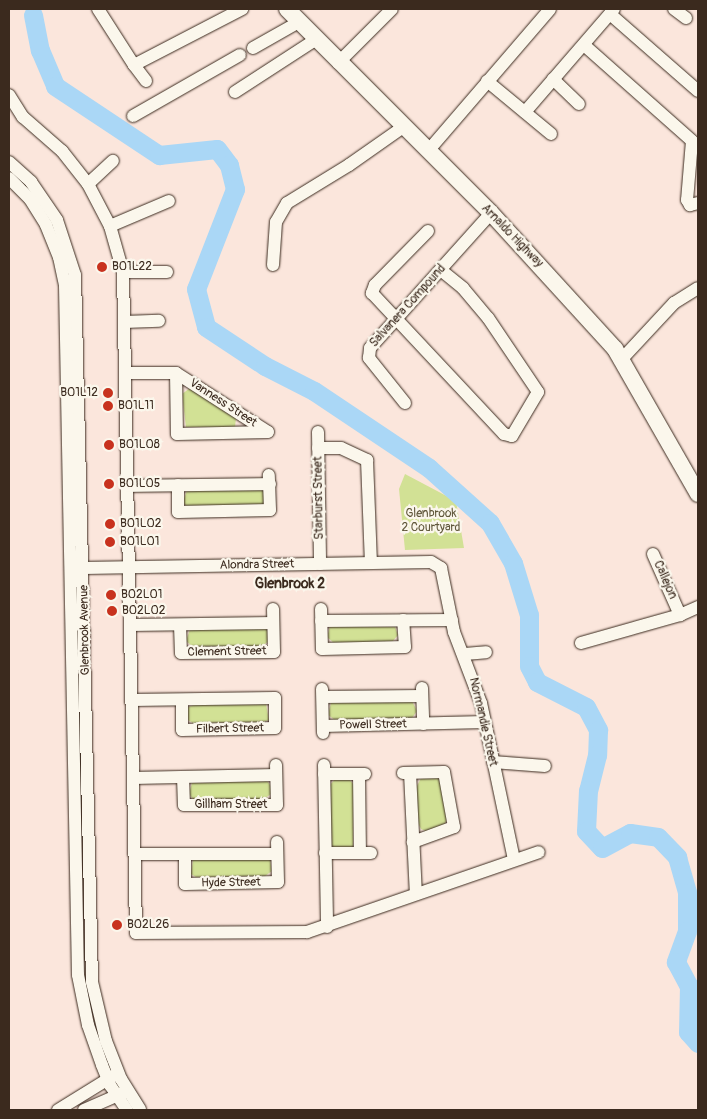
<!DOCTYPE html>
<html>
<head>
<meta charset="utf-8">
<style>
  body { margin:0 }
  #map { position:relative; width:707px; height:1119px; overflow:hidden; background:#fbe6dc; font-family:Pangolin,sans-serif }
  div>[style] { position:absolute }
  .green>* { inset:0; background:#d2e195 }
  .river>* { height:19px; margin:-9.5px; padding:0 9.5px; transform-origin:9.5px; border-radius:9.5px; background:#aad7f6 }
  .roads { filter:drop-shadow(0 0 1px #3b2a1e) drop-shadow(0 0 1px #3b2a1e) }
  .minor>* { height:12px; margin:-6px; padding:0 6px; transform-origin:6px; border-radius:6px; background:#fbf7ec }
  .major>* { height:16px; margin:-8px; padding:0 8px; transform-origin:8px; border-radius:8px; background:#fbf7ec }
  .dots>* { width:14px; height:14px; translate:-50% -50%; box-sizing:border-box; border:2px solid #fbf7ec; border-radius:50% }
  span { translate:-50% -50%; white-space:nowrap; text-align:center; line-height:1.15; -webkit-text-stroke:4.5px #fbf7ec; paint-order:stroke }
  .street-label { font-size:12px; color:#3b2a1e }
  .poi-label { font-size:12px; color:#3b2a1e }
  .left { translate:0 -50%; text-align:left }
  .right { translate:-100% -50%; text-align:right }
  .park-label { font-size:12px; color:#61583c }
  .neighbourhood-label { font-size:14px; color:#3b2a1e; font-weight:700 }
  .frame { position:absolute; inset:0; border:10px solid #3b2a1e; pointer-events:none }
</style>
</head>
<body>
<div id="map">
  <div class="green">
    <i style="clip-path:polygon(190px 388px,236px 418px,235px 427px,186px 427px,182px 394px)"></i>
    <i style="clip-path:polygon(405px 474px,456px 501px,464px 548px,405px 550px,399px 489px)"></i>
    <i style="clip-path:polygon(259px 488px,264px 491px,264px 504px,187px 507px,183px 502px,187px 490px)"></i>
    <i style="clip-path:polygon(330px 626px,395px 627px,398px 635px,392px 642px,334px 643px,327px 637px)"></i>
    <i style="clip-path:polygon(265px 628px,269px 632px,269px 641px,262px 646px,193px 647px,186px 641px,190px 629px)"></i>
    <i style="clip-path:polygon(412px 701px,417px 711px,412px 718px,335px 720px,328px 715px,331px 703px)"></i>
    <i style="clip-path:polygon(266px 704px,269px 720px,263px 722px,193px 723px,188px 720px,187px 708px,193px 705px)"></i>
    <i style="clip-path:polygon(433px 775px,440px 779px,447px 819px,444px 826px,428px 832px,421px 829px,417px 821px,417px 786px,421px 778px)"></i>
    <i style="clip-path:polygon(336px 778px,349px 779px,354px 785px,353px 847px,334px 848px,331px 845px,330px 785px)"></i>
    <i style="clip-path:polygon(267px 781px,271px 786px,271px 794px,264px 799px,193px 799px,189px 794px,192px 783px)"></i>
    <i style="clip-path:polygon(193px 860px,270px 860px,272px 871px,265px 876px,196px 877px,191px 874px)"></i>
  </div>
  <div class="river">
    <i style="left:33px;top:15px;width:36px;rotate:79deg"></i>
    <i style="left:40px;top:50px;width:39px;rotate:67deg"></i>
    <i style="left:55px;top:86px;width:125px;rotate:33.6deg"></i>
    <i style="left:159px;top:155px;width:58px;rotate:-5.9deg"></i>
    <i style="left:217px;top:149px;width:20px;rotate:53deg"></i>
    <i style="left:229px;top:165px;width:25px;rotate:76deg"></i>
    <i style="left:235px;top:189px;width:107px;rotate:111.3deg"></i>
    <i style="left:196px;top:289px;width:39px;rotate:75deg"></i>
    <i style="left:206px;top:327px;width:71px;rotate:33.5deg"></i>
    <i style="left:265px;top:366px;width:55px;rotate:27deg"></i>
    <i style="left:314px;top:391px;width:138px;rotate:33.8deg"></i>
    <i style="left:429px;top:468px;width:82px;rotate:42deg"></i>
    <i style="left:490px;top:523px;width:46px;rotate:60.1deg"></i>
    <i style="left:513px;top:563px;width:54px;rotate:72.9deg"></i>
    <i style="left:529px;top:615px;width:51px;rotate:90deg"></i>
    <i style="left:529px;top:666px;width:18px;rotate:63deg"></i>
    <i style="left:537px;top:682px;width:55px;rotate:27deg"></i>
    <i style="left:586px;top:707px;width:26px;rotate:62deg"></i>
    <i style="left:598px;top:730px;width:25px;rotate:92deg"></i>
    <i style="left:597px;top:755px;width:36px;rotate:104deg"></i>
    <i style="left:588px;top:790px;width:41px;rotate:92.8deg"></i>
    <i style="left:586px;top:831px;width:23px;rotate:47deg"></i>
    <i style="left:602px;top:848px;width:32px;rotate:-28deg"></i>
    <i style="left:630px;top:833px;width:28px;rotate:8deg"></i>
    <i style="left:658px;top:837px;width:28px;rotate:46deg"></i>
    <i style="left:677px;top:857px;width:37px;rotate:74deg"></i>
    <i style="left:687px;top:893px;width:38px;rotate:90deg"></i>
    <i style="left:687px;top:931px;width:33px;rotate:110deg"></i>
    <i style="left:676px;top:962px;width:27px;rotate:62deg"></i>
    <i style="left:689px;top:986px;width:46px;rotate:91.2deg"></i>
    <i style="left:688px;top:1032px;width:15px;rotate:48deg"></i>
  </div>
  <div class="roads">
    <div class="minor">
      <i style="left:98px;top:9px;width:67px;rotate:57.3deg"></i>
      <i style="left:134px;top:65px;width:122px;rotate:-27.4deg"></i>
      <i style="left:674px;top:9px;width:15px;rotate:37deg"></i>
      <i style="left:610px;top:14px;width:117px;rotate:41.2deg"></i>
      <i style="left:584px;top:45px;width:144px;rotate:41.6deg"></i>
      <i style="left:692px;top:141px;width:59px;rotate:94.8deg"></i>
      <i style="left:687px;top:200px;width:6px;rotate:59deg"></i>
      <i style="left:690px;top:205px;width:8px;rotate:-14deg"></i>
      <i style="left:253px;top:48px;width:53px;rotate:-29.5deg"></i>
      <i style="left:338px;top:63px;width:76px;rotate:-45deg"></i>
      <i style="left:134px;top:65px;width:20px;rotate:53deg"></i>
      <i style="left:553px;top:79px;width:36px;rotate:44deg"></i>
      <i style="left:487px;top:81px;width:83px;rotate:39.6deg"></i>
      <i style="left:235px;top:92px;width:95px;rotate:-33deg"></i>
      <i style="left:9px;top:95px;width:26px;rotate:58deg"></i>
      <i style="left:23px;top:117px;width:52px;rotate:41.1deg"></i>
      <i style="left:62px;top:151px;width:42px;rotate:51.8deg"></i>
      <i style="left:88px;top:184px;width:47px;rotate:62.4deg"></i>
      <i style="left:110px;top:226px;width:48px;rotate:74.2deg"></i>
      <i style="left:123px;top:272px;width:661px;rotate:88.87deg"></i>
      <i style="left:136px;top:933px;width:171px;rotate:-0.3deg"></i>
      <i style="left:307px;top:932px;width:245px;rotate:-19deg"></i>
      <i style="left:525px;top:112px;width:136px;rotate:-49.2deg"></i>
      <i style="left:133px;top:116px;width:123px;rotate:-29.7deg"></i>
      <i style="left:428px;top:151px;width:187px;rotate:-49.3deg"></i>
      <i style="left:9px;top:162px;width:30px;rotate:42deg"></i>
      <i style="left:31px;top:182px;width:46px;rotate:55.6deg"></i>
      <i style="left:57px;top:220px;width:58px;rotate:71.9deg"></i>
      <i style="left:75px;top:275px;width:707px;rotate:88.62deg"></i>
      <i style="left:92px;top:982px;width:61px;rotate:76.7deg"></i>
      <i style="left:106px;top:1041px;width:41px;rotate:68.5deg"></i>
      <i style="left:121px;top:1079px;width:36px;rotate:58deg"></i>
      <i style="left:9px;top:178px;width:30px;rotate:45deg"></i>
      <i style="left:30px;top:199px;width:31px;rotate:58deg"></i>
      <i style="left:46px;top:225px;width:35px;rotate:68deg"></i>
      <i style="left:59px;top:257px;width:30px;rotate:78deg"></i>
      <i style="left:65px;top:286px;width:689px;rotate:88.92deg"></i>
      <i style="left:78px;top:975px;width:51px;rotate:78.7deg"></i>
      <i style="left:88px;top:1025px;width:42px;rotate:70.7deg"></i>
      <i style="left:102px;top:1065px;width:22px;rotate:68deg"></i>
      <i style="left:110px;top:1085px;width:30px;rotate:56deg"></i>
      <i style="left:88px;top:184px;width:34px;rotate:-43deg"></i>
      <i style="left:110px;top:226px;width:64px;rotate:-23deg"></i>
      <i style="left:428px;top:231px;width:76px;rotate:134.5deg"></i>
      <i style="left:375px;top:285px;width:9px;rotate:111deg"></i>
      <i style="left:372px;top:293px;width:193px;rotate:46.9deg"></i>
      <i style="left:504px;top:434px;width:8px;rotate:14deg"></i>
      <i style="left:512px;top:436px;width:51px;rotate:-59.4deg"></i>
      <i style="left:538px;top:392px;width:89px;rotate:-124deg"></i>
      <i style="left:488px;top:318px;width:39px;rotate:-130deg"></i>
      <i style="left:463px;top:288px;width:28px;rotate:-141deg"></i>
      <i style="left:273px;top:265px;width:43px;rotate:-86deg"></i>
      <i style="left:276px;top:222px;width:22px;rotate:-60deg"></i>
      <i style="left:287px;top:203px;width:73px;rotate:-31.5deg"></i>
      <i style="left:349px;top:165px;width:66px;rotate:-35.1deg"></i>
      <i style="left:123px;top:272px;width:44px"></i>
      <i style="left:124px;top:322px;width:35px;rotate:-2deg"></i>
      <i style="left:621px;top:360px;width:78px;rotate:-47.1deg"></i>
      <i style="left:674px;top:303px;width:28px;rotate:-32deg"></i>
      <i style="left:125px;top:373px;width:51px"></i>
      <i style="left:176px;top:373px;width:109px;rotate:32.7deg"></i>
      <i style="left:176px;top:373px;width:61px;rotate:89.1deg"></i>
      <i style="left:177px;top:434px;width:91px;rotate:-1.3deg"></i>
      <i style="left:405px;top:403px;width:58px;rotate:-128.7deg"></i>
      <i style="left:369px;top:358px;width:10px;rotate:-84deg"></i>
      <i style="left:370px;top:348px;width:181px;rotate:-48.1deg"></i>
      <i style="left:318px;top:432px;width:132px;rotate:89.1deg"></i>
      <i style="left:318px;top:448px;width:23px"></i>
      <i style="left:341px;top:448px;width:29px;rotate:25deg"></i>
      <i style="left:367px;top:460px;width:103px;rotate:87.8deg"></i>
      <i style="left:178px;top:485px;width:27px;rotate:90deg"></i>
      <i style="left:178px;top:512px;width:92px;rotate:-1.2deg"></i>
      <i style="left:270px;top:510px;width:35px;rotate:-92deg"></i>
      <i style="left:128px;top:486px;width:142px;rotate:-0.8deg"></i>
      <i style="left:653px;top:554px;width:67px;rotate:66.1deg"></i>
      <i style="left:680px;top:615px;width:20px;rotate:-24deg"></i>
      <i style="left:84px;top:568px;width:347px;rotate:-1deg"></i>
      <i style="left:431px;top:562px;width:12px;rotate:31deg"></i>
      <i style="left:441px;top:568px;width:65px;rotate:78.5deg"></i>
      <i style="left:454px;top:632px;width:76px;rotate:69.2deg"></i>
      <i style="left:481px;top:703px;width:160px;rotate:78.1deg"></i>
      <i style="left:321px;top:609px;width:40px;rotate:88.6deg"></i>
      <i style="left:322px;top:649px;width:83px;rotate:-1.4deg"></i>
      <i style="left:405px;top:647px;width:27px;rotate:-94deg"></i>
      <i style="left:321px;top:621px;width:131px;rotate:-0.4deg"></i>
      <i style="left:130px;top:625px;width:143px;rotate:-0.8deg"></i>
      <i style="left:180px;top:625px;width:28px;rotate:88deg"></i>
      <i style="left:181px;top:653px;width:93px;rotate:-0.6deg"></i>
      <i style="left:274px;top:652px;width:43px;rotate:-91.3deg"></i>
      <i style="left:581px;top:643px;width:103px;rotate:-15.8deg"></i>
      <i style="left:465px;top:654px;width:21px;rotate:-5deg"></i>
      <i style="left:422px;top:688px;width:36px;rotate:88deg"></i>
      <i style="left:322px;top:689px;width:44px;rotate:88.7deg"></i>
      <i style="left:323px;top:697px;width:99px;rotate:-0.6deg"></i>
      <i style="left:132px;top:700px;width:143px;rotate:-0.8deg"></i>
      <i style="left:275px;top:698px;width:30px;rotate:90deg"></i>
      <i style="left:275px;top:728px;width:93px;rotate:178.8deg"></i>
      <i style="left:182px;top:730px;width:30px;rotate:-90deg"></i>
      <i style="left:323px;top:726px;width:162px;rotate:-1.4deg"></i>
      <i style="left:493px;top:762px;width:52px;rotate:4.4deg"></i>
      <i style="left:324px;top:765px;width:162px;rotate:88.9deg"></i>
      <i style="left:403px;top:773px;width:41px;rotate:-1.4deg"></i>
      <i style="left:444px;top:772px;width:56px;rotate:79.7deg"></i>
      <i style="left:454px;top:827px;width:44px;rotate:159.9deg"></i>
      <i style="left:410px;top:773px;width:121px;rotate:87.2deg"></i>
      <i style="left:324px;top:774px;width:41px"></i>
      <i style="left:359px;top:774px;width:79px;rotate:89.3deg"></i>
      <i style="left:183px;top:777px;width:28px;rotate:88deg"></i>
      <i style="left:184px;top:805px;width:93px"></i>
      <i style="left:277px;top:805px;width:40px;rotate:-91.4deg"></i>
      <i style="left:133px;top:778px;width:143px;rotate:-1.2deg"></i>
      <i style="left:325px;top:853px;width:46px"></i>
      <i style="left:135px;top:854px;width:142px"></i>
      <i style="left:185px;top:854px;width:30px;rotate:90deg"></i>
      <i style="left:185px;top:884px;width:93px;rotate:-1.2deg"></i>
      <i style="left:278px;top:882px;width:40px;rotate:-91.4deg"></i>
      <i style="left:58px;top:1110px;width:65px;rotate:-31.7deg"></i>
      <i style="left:84px;top:1110px;width:43px;rotate:-23.6deg"></i>
    </div>
    <div class="major">
      <i style="left:287px;top:9px;width:288px;rotate:45deg"></i>
      <i style="left:491px;top:213px;width:184px;rotate:47.6deg"></i>
      <i style="left:615px;top:349px;width:167px;rotate:60.2deg"></i>
    </div>
  </div>
  <div class="dots">
    <i style="left:102px;top:267px;background:#c8321e"></i>
    <i style="left:108px;top:393px;background:#c8321e"></i>
    <i style="left:108px;top:406px;background:#c8321e"></i>
    <i style="left:109px;top:445px;background:#c8321e"></i>
    <i style="left:109px;top:484px;background:#c8321e"></i>
    <i style="left:110px;top:524px;background:#c8321e"></i>
    <i style="left:110px;top:542px;background:#c8321e"></i>
    <i style="left:111px;top:595px;background:#c8321e"></i>
    <i style="left:112px;top:611px;background:#c8321e"></i>
    <i style="left:117px;top:925px;background:#c8321e"></i>
  </div>
  <div class="street-label">
    <span style="left:512px;top:236px;rotate:46deg">Arnaldo Highway</span>
    <span style="left:408px;top:306px;rotate:-48deg">Salvanera Compound</span>
    <span style="left:223px;top:403px;rotate:33deg">Vanness Street</span>
    <span style="left:319px;top:498px;rotate:-91deg">Starburst Street</span>
    <span style="left:257px;top:565px;rotate:-1deg">Alondra Street</span>
    <span style="left:665px;top:580px;rotate:66deg">Callejon</span>
    <span style="left:85px;top:630px;rotate:-91deg">Glenbrook Avenue</span>
    <span style="left:227px;top:652px;rotate:-1deg">Clement Street</span>
    <span style="left:483px;top:722px;rotate:77deg">Normandie Street</span>
    <span style="left:373px;top:725px;rotate:-1deg">Powell Street</span>
    <span style="left:230px;top:729px;rotate:-1deg">Filbert Street</span>
    <span style="left:231px;top:805px">Gillham Street</span>
    <span style="left:231px;top:883px;rotate:-1deg">Hyde Street</span>
  </div>
  <div class="poi-label">
    <span class="left" style="left:112px;top:267px">B01L22</span>
    <span class="right" style="left:98px;top:393px">B01L12</span>
    <span class="left" style="left:118px;top:406px">B01L11</span>
    <span class="left" style="left:119px;top:445px">B01L08</span>
    <span class="left" style="left:119px;top:484px">B01L05</span>
    <span class="left" style="left:120px;top:524px">B01L02</span>
    <span class="left" style="left:120px;top:542px">B01L01</span>
    <span class="left" style="left:121px;top:595px">B02L01</span>
    <span class="left" style="left:122px;top:611px">B02L02</span>
    <span class="left" style="left:127px;top:925px">B02L26</span>
  </div>
  <div class="park-label">
    <span style="left:431px;top:521px">Glenbrook<br>2 Courtyard</span>
  </div>
  <div class="neighbourhood-label">
    <span style="left:290px;top:584px">Glenbrook 2</span>
  </div>
  <div class="frame"></div>
</div>
</body>
</html>
